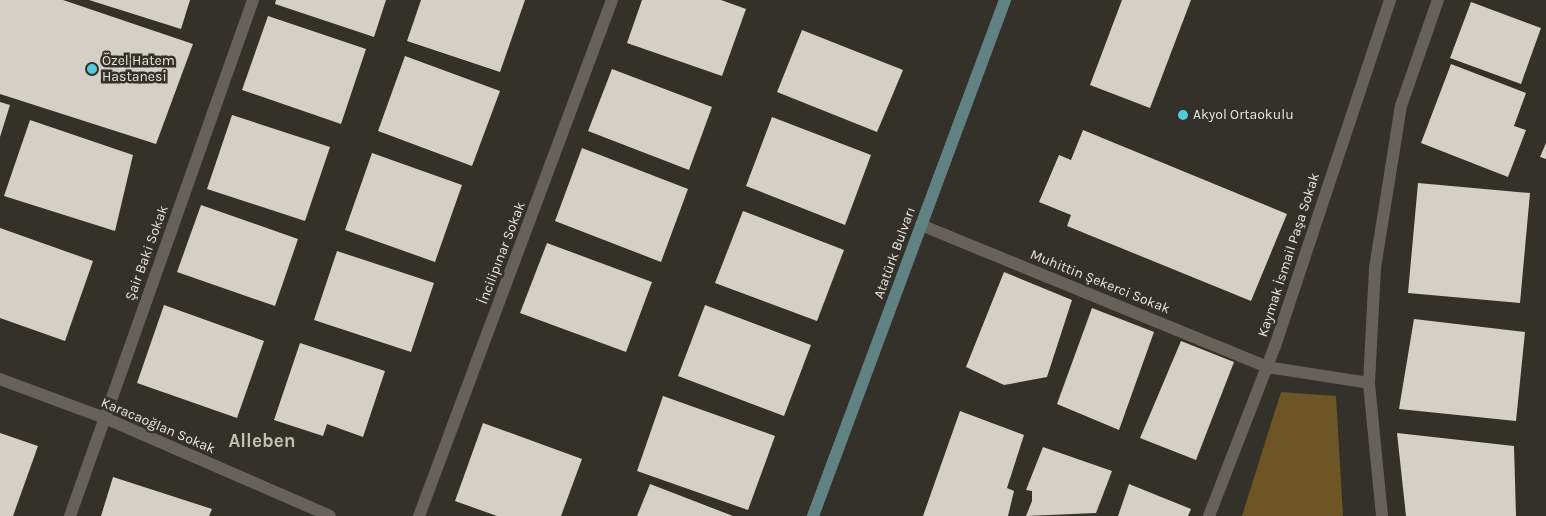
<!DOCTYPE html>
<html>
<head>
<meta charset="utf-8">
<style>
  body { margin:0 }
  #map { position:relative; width:1546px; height:516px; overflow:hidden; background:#34302a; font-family:Karla,sans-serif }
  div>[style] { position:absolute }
  .green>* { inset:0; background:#6e5526 }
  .building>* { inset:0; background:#d4cfc7 }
  .minor>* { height:12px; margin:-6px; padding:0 6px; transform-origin:6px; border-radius:6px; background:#66625b }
  .secondary>* { height:12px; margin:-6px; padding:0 6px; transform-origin:6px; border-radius:6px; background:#608282 }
  .dots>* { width:14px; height:14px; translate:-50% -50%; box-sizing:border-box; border:2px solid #34302a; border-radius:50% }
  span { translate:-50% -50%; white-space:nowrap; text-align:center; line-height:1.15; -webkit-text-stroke:5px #34302a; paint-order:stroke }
  .poi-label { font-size:14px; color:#e7e5e1 }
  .left { translate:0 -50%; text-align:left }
  .street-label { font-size:14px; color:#e7e5e1 }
  .district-label { font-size:19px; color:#c3bfb7; font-weight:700 }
</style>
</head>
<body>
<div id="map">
  <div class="green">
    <i style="clip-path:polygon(1281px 392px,1336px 396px,1343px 516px,1242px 516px)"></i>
  </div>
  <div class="building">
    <i style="clip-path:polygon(0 0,63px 0,193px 44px,156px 144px,0 94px)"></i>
    <i style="clip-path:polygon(89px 0,190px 0,181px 29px)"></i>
    <i style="clip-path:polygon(276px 0,386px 0,374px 37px,275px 4px)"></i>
    <i style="clip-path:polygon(421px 0,525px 0,500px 72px,407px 41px)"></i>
    <i style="clip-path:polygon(642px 0,721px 0,746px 9px,722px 76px,627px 43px)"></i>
    <i style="clip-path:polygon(1122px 0,1191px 0,1150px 108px,1090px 85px)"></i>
    <i style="clip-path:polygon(1471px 2px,1541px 28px,1521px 84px,1450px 58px)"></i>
    <i style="clip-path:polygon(268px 16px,366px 49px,341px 124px,242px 90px)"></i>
    <i style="clip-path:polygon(802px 30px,903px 70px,877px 132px,777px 92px)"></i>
    <i style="clip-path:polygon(405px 56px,500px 91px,472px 166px,378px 131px)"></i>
    <i style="clip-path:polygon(1451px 64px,1526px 93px,1514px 126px,1526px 130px,1508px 177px,1421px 143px)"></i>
    <i style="clip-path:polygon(612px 69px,712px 107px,689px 170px,588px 131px)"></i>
    <i style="clip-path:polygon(0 102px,10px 105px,0 137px)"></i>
    <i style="clip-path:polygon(232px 115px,330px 147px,305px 221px,207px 189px)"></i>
    <i style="clip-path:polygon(772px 117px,871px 155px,845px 225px,746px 186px)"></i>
    <i style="clip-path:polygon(30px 120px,133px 155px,115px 231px,4px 196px)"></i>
    <i style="clip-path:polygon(1083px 130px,1287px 214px,1251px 301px,1067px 226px,1071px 215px,1039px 202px,1059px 155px,1071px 160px)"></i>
    <i style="clip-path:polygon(1546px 143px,1546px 159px,1540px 157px)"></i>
    <i style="clip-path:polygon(582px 148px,688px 189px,661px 262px,555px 221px)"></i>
    <i style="clip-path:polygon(372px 153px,462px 185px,435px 262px,345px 230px)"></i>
    <i style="clip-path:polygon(1418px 183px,1530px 193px,1520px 303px,1408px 293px)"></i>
    <i style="clip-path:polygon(201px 205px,298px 239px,275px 306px,177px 272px)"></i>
    <i style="clip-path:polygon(743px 211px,844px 250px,817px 321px,715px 283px)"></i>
    <i style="clip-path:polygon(0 228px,93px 261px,65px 341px,0 318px)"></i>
    <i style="clip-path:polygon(547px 243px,652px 282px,626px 352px,520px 313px)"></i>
    <i style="clip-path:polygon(337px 251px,434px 283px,411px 352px,314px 320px)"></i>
    <i style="clip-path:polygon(1004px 272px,1072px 300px,1047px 377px,1004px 385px,966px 367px)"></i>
    <i style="clip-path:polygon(164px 305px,264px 341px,237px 418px,137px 383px)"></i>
    <i style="clip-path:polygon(705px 305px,811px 345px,784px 416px,678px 376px)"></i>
    <i style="clip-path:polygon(1092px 308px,1154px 332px,1119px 430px,1057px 404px)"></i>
    <i style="clip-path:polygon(1414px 319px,1525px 332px,1516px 421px,1399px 409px)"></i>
    <i style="clip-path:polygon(1181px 341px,1234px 362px,1196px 460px,1140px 438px)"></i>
    <i style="clip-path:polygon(300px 343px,385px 371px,363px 437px,327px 424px,323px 436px,274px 420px)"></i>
    <i style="clip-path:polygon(663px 396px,775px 436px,748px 510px,637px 471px)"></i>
    <i style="clip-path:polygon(960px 411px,1024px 435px,1007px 488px,1014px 491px,1008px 516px,923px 516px)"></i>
    <i style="clip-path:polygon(483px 423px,582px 459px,561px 516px,497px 516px,455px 501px)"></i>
    <i style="clip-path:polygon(0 433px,38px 446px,13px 516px,0 516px)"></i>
    <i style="clip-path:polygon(1397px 433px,1514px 446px,1516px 516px,1406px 516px)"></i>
    <i style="clip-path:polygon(1043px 447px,1112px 471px,1096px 513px,1026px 516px,1032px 501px,1032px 491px,1026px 490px)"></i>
    <i style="clip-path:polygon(113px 477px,212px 509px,209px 516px,101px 516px)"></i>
    <i style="clip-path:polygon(650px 484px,733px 516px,637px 516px)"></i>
    <i style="clip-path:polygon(1129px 484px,1191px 509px,1188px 516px,1118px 516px)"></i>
  </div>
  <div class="minor">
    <i style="left:921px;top:225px;width:374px;rotate:22.3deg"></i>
    <i style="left:1267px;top:367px;width:103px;rotate:8.9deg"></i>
    <i style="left:0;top:379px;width:112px;rotate:20.4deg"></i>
    <i style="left:105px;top:418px;width:245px;rotate:23.5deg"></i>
    <i style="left:70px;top:516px;width:547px;rotate:-70.47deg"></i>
    <i style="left:419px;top:516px;width:551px;rotate:-69.49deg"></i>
    <i style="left:1209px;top:516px;width:182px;rotate:-68.8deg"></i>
    <i style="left:1275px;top:346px;width:365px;rotate:-71.6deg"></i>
    <i style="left:1382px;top:516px;width:134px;rotate:-95.6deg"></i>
    <i style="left:1369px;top:383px;width:115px;rotate:-87deg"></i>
    <i style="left:1375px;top:268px;width:164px;rotate:-80.9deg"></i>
    <i style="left:1401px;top:106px;width:112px;rotate:-70.8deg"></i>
  </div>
  <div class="secondary">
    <i style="left:813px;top:516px;width:551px;rotate:-69.59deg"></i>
  </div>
  <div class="dots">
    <i style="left:92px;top:69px;background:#53cbdb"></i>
    <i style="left:1183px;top:115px;background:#53cbdb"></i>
  </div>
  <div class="poi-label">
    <span class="left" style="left:102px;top:69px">Özel Hatem<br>Hastanesi</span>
    <span class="left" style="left:1193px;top:115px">Akyol Ortaokulu</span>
  </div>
  <div class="street-label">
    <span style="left:147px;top:253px;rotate:-70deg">Şair Baki Sokak</span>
    <span style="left:502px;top:253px;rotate:-69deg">İncilipınar Sokak</span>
    <span style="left:895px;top:253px;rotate:-70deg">Atatürk Bulvarı</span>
    <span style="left:1289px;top:255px;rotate:-72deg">Kaymak İsmail Paşa Sokak</span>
    <span style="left:1100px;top:282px;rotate:22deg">Muhittin Şekerci Sokak</span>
    <span style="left:158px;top:426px;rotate:23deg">Karacaoğlan Sokak</span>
  </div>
  <div class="district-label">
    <span style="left:262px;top:442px">Alleben</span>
  </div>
</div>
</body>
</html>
